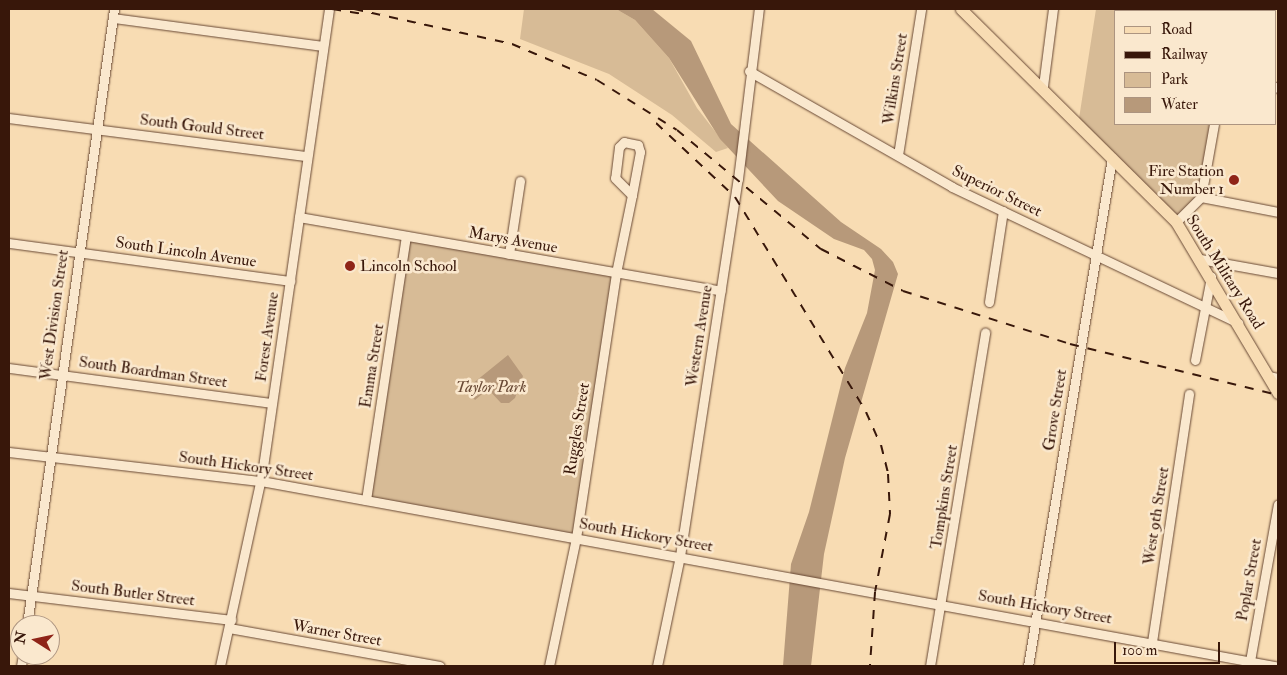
<!DOCTYPE html>
<html>
<head>
<meta charset="utf-8">
<style>
  body { margin:0 }
  #map { position:relative; width:1287px; height:675px; overflow:hidden; background:#f8dcb3; font-family:"IM FELL Double Pica",serif }
  div>[style] { position:absolute }
  .green>* { inset:0; background:#d7bb96 }
  .water>* { inset:0; background:#b7997a }
  .roads { filter:drop-shadow(0 0 1px #684834) drop-shadow(0 0 1px #684834) }
  .minor>* { height:9px; margin:-4.5px; padding:0 4.5px; transform-origin:4.5px; border-radius:4.5px; background:#fae8ce }
  .major>* { height:11px; margin:-5.5px; padding:0 5.5px; transform-origin:5.5px; border-radius:5.5px; background:#f8dcb3 }
  .rail>* { height:2px; margin-top:-1px; transform-origin:0; background:repeating-linear-gradient(90deg,#38170a 0 9px,transparent 0 18px) }
  .dots>* { width:14px; height:14px; translate:-50% -50%; box-sizing:border-box; border:2px solid #fae8ce; border-radius:50% }
  span { translate:-50% -50%; white-space:nowrap; text-align:center; line-height:1.15; -webkit-text-stroke:5px #fae8ce; paint-order:stroke }
  .street-label { font-size:16px; color:#38170a }
  .poi-label { font-size:16px; color:#38170a }
  .right { translate:-100% -50%; text-align:right }
  .left { translate:0 -50%; text-align:left }
  .park-label { font-size:16px; color:#684834; font-style:italic }
  .frame { position:absolute; inset:0; border:10px solid #38170a; pointer-events:none }
  .legend { position:absolute; left:1114px; top:10px; width:162px; height:115px; box-sizing:border-box; background:#fae8ce; border:1px solid #ac9480; margin:0; padding:6px 9px; list-style:none; font-size:15px; color:#38170a }
  .legend li { display:flex; align-items:center; gap:10px; height:25px }
  .legend b { width:25px; border:1px solid #ac9480 }
  .north { position:absolute; left:10px; top:615px; width:50px; height:50px; box-sizing:border-box; background:#fae8ce; border:1px solid #ac9480; border-radius:50%; rotate:280deg; font-size:14px; font-weight:700; line-height:20px; text-align:center; color:#38170a }
  .north::after { content:''; display:block; margin:auto; width:18px; height:22px; background:#8f2418; clip-path:polygon(50% 0,100% 100%,50% 72%,0 100%) }
  .scale { position:absolute; left:1114px; top:642px; width:106px; height:22px; box-sizing:border-box; border:2px solid #38170a; border-top:0; padding-left:6px; font-size:15px; line-height:18px; white-space:nowrap; color:#38170a; -webkit-text-stroke:4px #fae8ce; paint-order:stroke }
</style>
</head>
<body>
<div id="map">
  <div class="green">
    <i style="clip-path:polygon(524px 9px,616px 9px,635px 20px,669px 58px,697px 108px,728px 148px,716px 152px,672px 115px,609px 74px,520px 39px)"></i>
    <i style="clip-path:polygon(1096px 9px,1130px 9px,1116px 11px,1116px 124px,1214px 124px,1201px 197px,1176px 222px,1078px 125px)"></i>
    <i style="clip-path:polygon(406px 236px,616px 273px,576px 538px,366px 500px)"></i>
  </div>
  <div class="water">
    <i style="clip-path:polygon(616px 9px,652px 9px,691px 41px,731px 124px,841px 222px,881px 249px,893px 262px,898px 274px,845px 458px,824px 554px,811px 666px,783px 666px,791px 564px,809px 512px,845px 368px,867px 313px,875px 270px,872px 259px,864px 250px,834px 239px,778px 201px,720px 139px,669px 58px,635px 20px)"></i>
    <i style="clip-path:polygon(508px 355px,523px 376px,515px 398px,509px 403px,501px 403px,488px 389px,475px 400px,466px 389px)"></i>
  </div>
  <div class="roads">
    <div class="minor">
      <i style="left:1232px;top:11px;width:2px;rotate:-90deg"></i>
      <i style="left:113px;top:18px;width:211px;rotate:7.6deg"></i>
      <i style="left:749px;top:71px;width:234px;rotate:29.7deg"></i>
      <i style="left:952px;top:187px;width:317px;rotate:25.4deg"></i>
      <i style="left:1043px;top:86px;width:78px;rotate:-82.6deg"></i>
      <i style="left:1276px;top:87px;width:2px;rotate:27deg"></i>
      <i style="left:9px;top:118px;width:300px;rotate:7.3deg"></i>
      <i style="left:898px;top:155px;width:148px;rotate:-81deg"></i>
      <i style="left:1201px;top:197px;width:78px;rotate:11deg"></i>
      <i style="left:299px;top:217px;width:428px;rotate:9.9deg"></i>
      <i style="left:1176px;top:222px;width:35px;rotate:-45deg"></i>
      <i style="left:1201px;top:197px;width:74px;rotate:-79.9deg"></i>
      <i style="left:9px;top:243px;width:284px;rotate:7.7deg"></i>
      <i style="left:509px;top:254px;width:74px;rotate:-81.4deg"></i>
      <i style="left:1200px;top:259px;width:79px;rotate:10.2deg"></i>
      <i style="left:989px;top:302px;width:92px;rotate:-81.3deg"></i>
      <i style="left:1195px;top:360px;width:85px;rotate:-79.1deg"></i>
      <i style="left:9px;top:368px;width:265px;rotate:7.6deg"></i>
      <i style="left:1268px;top:376px;width:10px;rotate:11deg"></i>
      <i style="left:9px;top:452px;width:254px;rotate:6.6deg"></i>
      <i style="left:261px;top:481px;width:1031px;rotate:10.34deg"></i>
      <i style="left:366px;top:500px;width:267px;rotate:-81.4deg"></i>
      <i style="left:9px;top:593px;width:224px;rotate:6.9deg"></i>
      <i style="left:27px;top:625px;width:622px;rotate:-81.96deg"></i>
      <i style="left:229px;top:628px;width:214px;rotate:10.2deg"></i>
      <i style="left:1152px;top:642px;width:251px;rotate:-81.5deg"></i>
      <i style="left:1250px;top:661px;width:159px;rotate:-79.9deg"></i>
      <i style="left:21px;top:666px;width:11px;rotate:-80deg"></i>
      <i style="left:220px;top:666px;width:197px;rotate:-77.7deg"></i>
      <i style="left:262px;top:474px;width:470px;rotate:-81.8deg"></i>
      <i style="left:549px;top:666px;width:131px;rotate:-78.1deg"></i>
      <i style="left:576px;top:538px;width:268px;rotate:-81.4deg"></i>
      <i style="left:616px;top:273px;width:80px;rotate:-78.4deg"></i>
      <i style="left:632px;top:195px;width:44px;rotate:-79.5deg"></i>
      <i style="left:640px;top:152px;width:7px;rotate:-106deg"></i>
      <i style="left:638px;top:145px;width:14px;rotate:-168deg"></i>
      <i style="left:624px;top:142px;width:7px;rotate:135deg"></i>
      <i style="left:619px;top:147px;width:31px;rotate:97deg"></i>
      <i style="left:615px;top:178px;width:24px;rotate:45deg"></i>
      <i style="left:657px;top:666px;width:112px;rotate:-78.2deg"></i>
      <i style="left:680px;top:556px;width:381px;rotate:-81.3deg"></i>
      <i style="left:738px;top:179px;width:171px;rotate:-83deg"></i>
      <i style="left:930px;top:666px;width:338px;rotate:-80.6deg"></i>
      <i style="left:1028px;top:666px;width:515px;rotate:-80.61deg"></i>
    </div>
    <div class="major">
      <i style="left:961px;top:9px;width:303px;rotate:44.7deg"></i>
      <i style="left:1176px;top:222px;width:199px;rotate:59.2deg"></i>
    </div>
  </div>
  <div class="rail">
    <i style="left:332px;top:9px;width:30px;rotate:9deg"></i>
    <i style="left:354px;top:9px;width:162px;rotate:12.5deg"></i>
    <i style="left:512px;top:44px;width:92px;rotate:23deg"></i>
    <i style="left:597px;top:80px;width:94px;rotate:32deg"></i>
    <i style="left:677px;top:130px;width:187px;rotate:39.6deg"></i>
    <i style="left:821px;top:249px;width:92px;rotate:27.1deg"></i>
    <i style="left:903px;top:291px;width:175px;rotate:17.6deg"></i>
    <i style="left:1070px;top:344px;width:214px;rotate:13.8deg"></i>
    <i style="left:656px;top:123px;width:108px;rotate:43.1deg"></i>
    <i style="left:735px;top:197px;width:252px;rotate:58.6deg"></i>
    <i style="left:866px;top:412px;width:36px;rotate:66deg"></i>
    <i style="left:881px;top:445px;width:30px;rotate:76deg"></i>
    <i style="left:888px;top:474px;width:40px;rotate:87.1deg"></i>
    <i style="left:890px;top:514px;width:79px;rotate:100.9deg"></i>
    <i style="left:875px;top:592px;width:74px;rotate:93.9deg"></i>
  </div>
  <div class="dots">
    <i style="left:1234px;top:180px;background:#8f2418"></i>
    <i style="left:350px;top:266px;background:#8f2418"></i>
  </div>
  <div class="street-label">
    <span style="left:895px;top:79px;rotate:-81deg">Wilkins Street</span>
    <span style="left:202px;top:127px;rotate:7deg">South Gould Street</span>
    <span style="left:997px;top:191px;rotate:26deg">Superior Street</span>
    <span style="left:513px;top:240px;rotate:10deg">Marys Avenue</span>
    <span style="left:186px;top:252px;rotate:8deg">South Lincoln Avenue</span>
    <span style="left:1225px;top:272px;rotate:58deg">South Military Road</span>
    <span style="left:54px;top:315px;rotate:-82deg">West Division Street</span>
    <span style="left:699px;top:336px;rotate:-81deg">Western Avenue</span>
    <span style="left:267px;top:337px;rotate:-82deg">Forest Avenue</span>
    <span style="left:372px;top:366px;rotate:-81deg">Emma Street</span>
    <span style="left:153px;top:372px;rotate:8deg">South Boardman Street</span>
    <span style="left:1055px;top:410px;rotate:-81deg">Grove Street</span>
    <span style="left:577px;top:429px;rotate:-81deg">Ruggles Street</span>
    <span style="left:246px;top:466px;rotate:8deg">South Hickory Street</span>
    <span style="left:944px;top:497px;rotate:-81deg">Tompkins Street</span>
    <span style="left:1156px;top:516px;rotate:-81deg">West 9th Street</span>
    <span style="left:646px;top:535px;rotate:10deg">South Hickory Street</span>
    <span style="left:1249px;top:580px;rotate:-80deg">Poplar Street</span>
    <span style="left:133px;top:593px;rotate:7deg">South Butler Street</span>
    <span style="left:1045px;top:607px;rotate:10deg">South Hickory Street</span>
    <span style="left:337px;top:633px;rotate:10deg">Warner Street</span>
  </div>
  <div class="poi-label">
    <span class="right" style="left:1224px;top:180px">Fire Station<br>Number 1</span>
    <span class="left" style="left:360px;top:266px">Lincoln School</span>
  </div>
  <div class="park-label">
    <span style="left:491px;top:387px">Taylor Park</span>
  </div>
  <div class="frame"></div>
  <ul class="legend">
  <li><b style="height:6px;background:#f8dcb3"></b>Road</li>
  <li><b style="height:6px;background:#38170a"></b>Railway</li>
  <li><b style="height:14px;background:#d7bb96"></b>Park</li>
  <li><b style="height:14px;background:#b7997a"></b>Water</li>
  </ul>
  <div class="north">N</div>
  <div class="scale">100 m</div>
</div>
</body>
</html>
